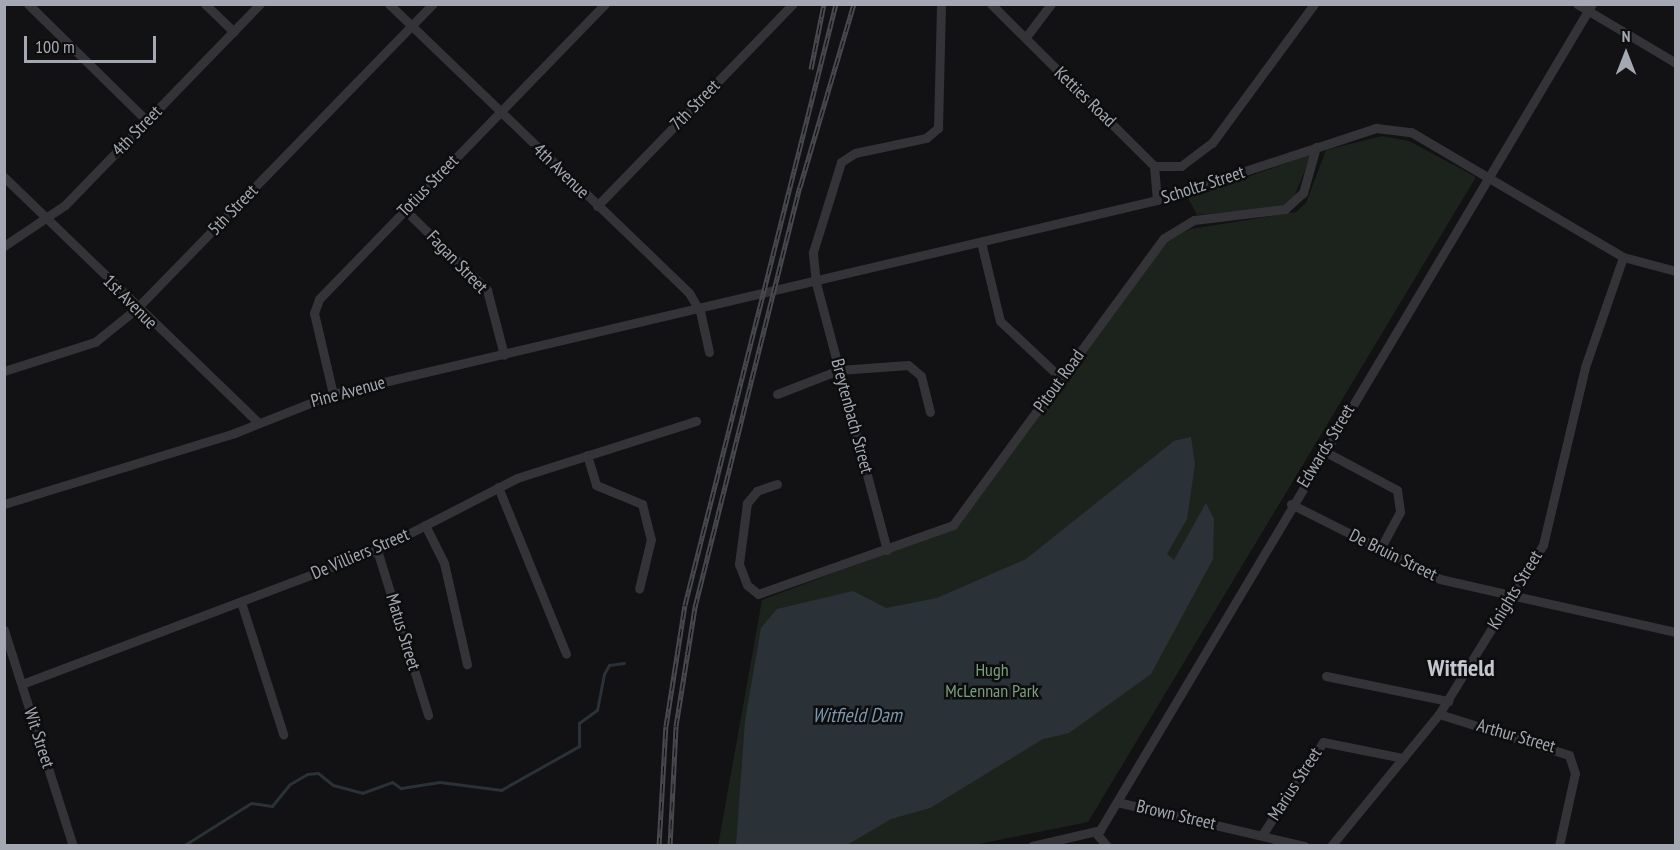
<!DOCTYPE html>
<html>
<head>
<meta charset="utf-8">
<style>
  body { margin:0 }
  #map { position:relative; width:1680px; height:850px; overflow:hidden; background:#121113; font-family:"PT Sans Narrow",sans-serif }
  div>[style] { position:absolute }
  .green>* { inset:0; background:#1c231d }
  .water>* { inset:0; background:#2a3238 }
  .stream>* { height:3px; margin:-1.5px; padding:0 1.5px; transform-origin:1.5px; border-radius:1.5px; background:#2a3238 }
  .minor>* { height:9px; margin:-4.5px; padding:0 4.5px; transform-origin:4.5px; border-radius:4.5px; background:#333338 }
  .rail>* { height:5px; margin-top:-2.5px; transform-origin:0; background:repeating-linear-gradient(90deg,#0d0d0e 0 9px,#48494f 0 18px); box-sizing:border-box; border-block:2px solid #48494f }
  span { translate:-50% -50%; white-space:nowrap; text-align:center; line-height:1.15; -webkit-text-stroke:5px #0d0d0e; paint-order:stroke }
  .street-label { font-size:18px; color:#a3a8b3 }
  .park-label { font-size:18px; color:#7a9e7d }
  .water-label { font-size:20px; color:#7a96af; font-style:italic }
  .district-label { font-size:24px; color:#c4c7d0; font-weight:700 }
  .frame { position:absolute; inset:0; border:6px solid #a3a8b3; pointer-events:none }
  .north { position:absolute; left:1596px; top:24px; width:60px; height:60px; -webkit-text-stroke:4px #0d0d0e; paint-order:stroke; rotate:0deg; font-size:16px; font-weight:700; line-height:24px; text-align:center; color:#a3a8b3 }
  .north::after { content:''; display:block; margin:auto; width:21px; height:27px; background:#a3a8b3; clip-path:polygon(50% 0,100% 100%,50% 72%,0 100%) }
  .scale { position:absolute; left:24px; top:36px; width:132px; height:27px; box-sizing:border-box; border:3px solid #a3a8b3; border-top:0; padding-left:8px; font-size:18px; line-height:21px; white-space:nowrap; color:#a3a8b3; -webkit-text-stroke:4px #0d0d0e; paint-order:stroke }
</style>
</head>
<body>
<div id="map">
  <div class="green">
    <i style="clip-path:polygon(1382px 136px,1409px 141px,1476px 177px,1088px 822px,974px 845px,718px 846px,762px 600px,956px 527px,1163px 242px,1191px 229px,1296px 212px,1306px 203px,1326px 150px)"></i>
    <i style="clip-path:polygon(1312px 154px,1293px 199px,1281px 207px,1197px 215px,1188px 198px)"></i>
  </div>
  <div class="water">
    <i style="clip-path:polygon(1191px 437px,1195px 464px,1187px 519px,1167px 554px,1174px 560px,1206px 503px,1214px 519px,1213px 559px,1151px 674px,1069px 733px,1043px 739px,930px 808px,891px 819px,847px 845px,736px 845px,745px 721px,761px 628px,777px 609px,853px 591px,886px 608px,937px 598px,1026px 559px,1174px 441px)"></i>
  </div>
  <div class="stream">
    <i style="left:183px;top:846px;width:80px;rotate:-32.3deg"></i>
    <i style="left:251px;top:803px;width:21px;rotate:8deg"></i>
    <i style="left:272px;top:806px;width:28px;rotate:-51deg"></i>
    <i style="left:290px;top:784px;width:20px;rotate:-30deg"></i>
    <i style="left:307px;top:774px;width:11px;rotate:-5deg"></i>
    <i style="left:318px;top:773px;width:19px;rotate:39deg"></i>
    <i style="left:333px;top:785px;width:30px;rotate:15deg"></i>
    <i style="left:362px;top:793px;width:32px;rotate:-20deg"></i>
    <i style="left:392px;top:782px;width:11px;rotate:34deg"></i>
    <i style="left:401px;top:788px;width:39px;rotate:-9deg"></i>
    <i style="left:440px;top:782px;width:62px;rotate:7.5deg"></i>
    <i style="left:501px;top:790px;width:90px;rotate:-29.4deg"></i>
    <i style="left:579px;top:746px;width:23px;rotate:-90deg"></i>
    <i style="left:579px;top:723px;width:22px;rotate:-36deg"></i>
    <i style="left:597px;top:710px;width:37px;rotate:-79deg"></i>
    <i style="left:604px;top:674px;width:10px;rotate:-61deg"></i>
    <i style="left:609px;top:665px;width:15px;rotate:-8deg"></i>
  </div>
  <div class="minor">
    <i style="left:28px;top:4px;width:165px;rotate:44.5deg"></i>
    <i style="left:205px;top:4px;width:40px;rotate:44deg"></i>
    <i style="left:389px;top:4px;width:417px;rotate:43.9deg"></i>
    <i style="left:689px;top:293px;width:21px;rotate:59deg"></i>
    <i style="left:700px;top:311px;width:42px;rotate:77.6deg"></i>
    <i style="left:991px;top:4px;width:230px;rotate:44.8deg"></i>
    <i style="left:1154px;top:166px;width:34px;rotate:85deg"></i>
    <i style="left:1577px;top:4px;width:115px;rotate:30.8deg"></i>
    <i style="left:1026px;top:37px;width:41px;rotate:-52.9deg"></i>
    <i style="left:1154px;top:166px;width:27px"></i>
    <i style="left:1181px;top:166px;width:39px;rotate:-37deg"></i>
    <i style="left:1212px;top:143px;width:172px;rotate:-53.7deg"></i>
    <i style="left:4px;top:177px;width:354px;rotate:44deg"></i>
    <i style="left:597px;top:206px;width:281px;rotate:-45.9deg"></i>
    <i style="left:405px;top:210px;width:115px;rotate:44.3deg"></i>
    <i style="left:487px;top:290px;width:67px;rotate:75.3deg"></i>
    <i style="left:981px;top:242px;width:81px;rotate:76.5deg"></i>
    <i style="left:1000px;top:321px;width:83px;rotate:43.1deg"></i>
    <i style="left:4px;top:246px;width:73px;rotate:-33.9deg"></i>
    <i style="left:65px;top:205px;width:280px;rotate:-45.9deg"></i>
    <i style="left:4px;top:371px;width:96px;rotate:-17.7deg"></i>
    <i style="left:95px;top:342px;width:53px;rotate:-38.8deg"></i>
    <i style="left:136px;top:309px;width:426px;rotate:-45.8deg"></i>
    <i style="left:333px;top:394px;width:83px;rotate:-103.2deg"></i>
    <i style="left:314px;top:313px;width:15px;rotate:-70deg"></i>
    <i style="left:319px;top:299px;width:411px;rotate:-45.9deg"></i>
    <i style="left:777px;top:394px;width:66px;rotate:-21.2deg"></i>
    <i style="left:839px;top:370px;width:69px;rotate:-4.1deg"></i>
    <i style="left:908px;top:365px;width:17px;rotate:40deg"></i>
    <i style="left:921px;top:376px;width:37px;rotate:76deg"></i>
    <i style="left:1322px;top:450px;width:85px;rotate:28.1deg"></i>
    <i style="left:1397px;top:490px;width:22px;rotate:82deg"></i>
    <i style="left:1400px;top:512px;width:42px;rotate:118.4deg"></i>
    <i style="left:587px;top:455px;width:31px;rotate:73deg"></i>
    <i style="left:596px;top:485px;width:50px;rotate:22.4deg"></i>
    <i style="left:642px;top:504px;width:36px;rotate:76deg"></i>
    <i style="left:651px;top:539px;width:51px;rotate:103.5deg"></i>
    <i style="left:777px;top:484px;width:21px;rotate:161deg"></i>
    <i style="left:757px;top:491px;width:16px;rotate:130deg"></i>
    <i style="left:747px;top:503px;width:62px;rotate:97.5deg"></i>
    <i style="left:739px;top:564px;width:22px;rotate:69deg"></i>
    <i style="left:747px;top:585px;width:14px;rotate:39deg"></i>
    <i style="left:758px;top:594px;width:207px;rotate:-19.5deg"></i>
    <i style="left:953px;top:525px;width:356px;rotate:-53.7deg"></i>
    <i style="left:1164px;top:238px;width:35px;rotate:-31deg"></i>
    <i style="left:1194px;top:220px;width:92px;rotate:-6.9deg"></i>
    <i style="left:1285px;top:209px;width:24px;rotate:-42deg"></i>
    <i style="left:1303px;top:193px;width:48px;rotate:-74.2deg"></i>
    <i style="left:498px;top:487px;width:180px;rotate:67.8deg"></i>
    <i style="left:4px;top:504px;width:239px;rotate:-17.1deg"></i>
    <i style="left:232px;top:434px;width:109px;rotate:-21.6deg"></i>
    <i style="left:333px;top:394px;width:847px;rotate:-13.25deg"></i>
    <i style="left:1157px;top:200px;width:231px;rotate:-18.2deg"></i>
    <i style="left:1376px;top:128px;width:35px;rotate:7deg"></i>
    <i style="left:1411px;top:132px;width:246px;rotate:30.5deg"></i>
    <i style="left:1623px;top:257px;width:55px;rotate:14.8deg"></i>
    <i style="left:1291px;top:504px;width:167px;rotate:26.7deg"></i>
    <i style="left:1440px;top:579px;width:242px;rotate:12.7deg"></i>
    <i style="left:425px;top:525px;width:42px;rotate:63.4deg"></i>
    <i style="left:444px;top:563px;width:104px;rotate:77.2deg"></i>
    <i style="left:377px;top:550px;width:173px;rotate:72.8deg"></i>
    <i style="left:887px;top:550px;width:276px;rotate:-104.9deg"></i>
    <i style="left:816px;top:283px;width:31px;rotate:-96deg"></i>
    <i style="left:813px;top:252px;width:94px;rotate:-72.7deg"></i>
    <i style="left:841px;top:162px;width:17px;rotate:-33deg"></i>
    <i style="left:855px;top:153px;width:73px;rotate:-11.9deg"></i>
    <i style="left:926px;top:138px;width:16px;rotate:-40deg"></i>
    <i style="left:938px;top:128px;width:124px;rotate:-88.6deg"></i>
    <i style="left:241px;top:602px;width:139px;rotate:72.3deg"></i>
    <i style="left:4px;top:630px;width:227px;rotate:72.3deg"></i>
    <i style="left:1326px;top:676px;width:125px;rotate:11.6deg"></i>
    <i style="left:22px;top:684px;width:379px;rotate:-20.7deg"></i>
    <i style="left:377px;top:550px;width:157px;rotate:-27.2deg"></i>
    <i style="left:517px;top:478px;width:188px;rotate:-17.7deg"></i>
    <i style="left:1439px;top:714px;width:136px;rotate:17.5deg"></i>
    <i style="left:1569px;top:755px;width:19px;rotate:72deg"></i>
    <i style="left:1575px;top:773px;width:75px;rotate:102.4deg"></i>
    <i style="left:1117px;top:802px;width:193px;rotate:13.2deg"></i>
    <i style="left:1096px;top:833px;width:17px;rotate:50deg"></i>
    <i style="left:1262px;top:835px;width:111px;rotate:-56.7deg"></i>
    <i style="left:1323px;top:742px;width:82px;rotate:11.3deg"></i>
    <i style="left:1032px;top:846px;width:70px;rotate:-13.2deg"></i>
    <i style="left:1100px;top:830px;width:961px;rotate:-59.22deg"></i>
    <i style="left:1331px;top:846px;width:171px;rotate:-50.7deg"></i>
    <i style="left:1439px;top:714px;width:198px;rotate:-58.4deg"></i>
    <i style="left:1543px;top:545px;width:183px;rotate:-76.7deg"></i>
    <i style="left:1585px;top:367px;width:116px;rotate:-70.9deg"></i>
  </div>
  <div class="rail">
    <i style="left:811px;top:69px;width:66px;rotate:-78.7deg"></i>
    <i style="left:659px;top:846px;width:120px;rotate:-86.7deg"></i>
    <i style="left:666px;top:726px;width:122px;rotate:-81.1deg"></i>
    <i style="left:685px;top:605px;width:620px;rotate:-75.9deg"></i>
    <i style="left:670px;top:846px;width:120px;rotate:-87.1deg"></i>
    <i style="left:676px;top:726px;width:121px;rotate:-80.9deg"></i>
    <i style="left:695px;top:607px;width:433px;rotate:-76deg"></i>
    <i style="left:800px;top:187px;width:191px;rotate:-73.6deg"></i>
  </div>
  <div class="street-label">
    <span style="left:1085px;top:97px;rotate:44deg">Ketties Road</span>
    <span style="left:695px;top:105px;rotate:-46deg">7th Street</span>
    <span style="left:137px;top:131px;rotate:-46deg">4th Street</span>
    <span style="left:561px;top:171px;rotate:44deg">4th Avenue</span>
    <span style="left:1203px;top:185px;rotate:-18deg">Scholtz Street</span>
    <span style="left:428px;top:186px;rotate:-46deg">Totius Street</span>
    <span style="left:233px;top:210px;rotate:-46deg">5th Street</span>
    <span style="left:457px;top:262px;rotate:46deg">Fagan Street</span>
    <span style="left:130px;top:302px;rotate:45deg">1st Avenue</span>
    <span style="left:1059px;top:381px;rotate:-54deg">Pitout Road</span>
    <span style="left:348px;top:392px;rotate:-15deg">Pine Avenue</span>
    <span style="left:852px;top:416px;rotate:75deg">Breytenbach Street</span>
    <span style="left:1326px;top:446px;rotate:-59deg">Edwards Street</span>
    <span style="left:360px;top:554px;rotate:-23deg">De Villiers Street</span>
    <span style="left:1393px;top:555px;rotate:26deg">De Bruin Street</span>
    <span style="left:1515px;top:590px;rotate:-59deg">Knights Street</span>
    <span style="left:403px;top:632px;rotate:73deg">Matus Street</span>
    <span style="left:1516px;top:736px;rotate:16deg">Arthur Street</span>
    <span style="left:39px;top:738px;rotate:72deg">Wit Street</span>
    <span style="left:1295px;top:784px;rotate:-57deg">Marius Street</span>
    <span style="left:1176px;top:815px;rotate:13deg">Brown Street</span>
  </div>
  <div class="park-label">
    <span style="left:992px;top:681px">Hugh<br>McLennan Park</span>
  </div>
  <div class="water-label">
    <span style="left:857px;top:715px">Witfield Dam</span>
  </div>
  <div class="district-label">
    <span style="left:1461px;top:668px">Witfield</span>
  </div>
  <div class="frame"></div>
  <div class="north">N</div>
  <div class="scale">100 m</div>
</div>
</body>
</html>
